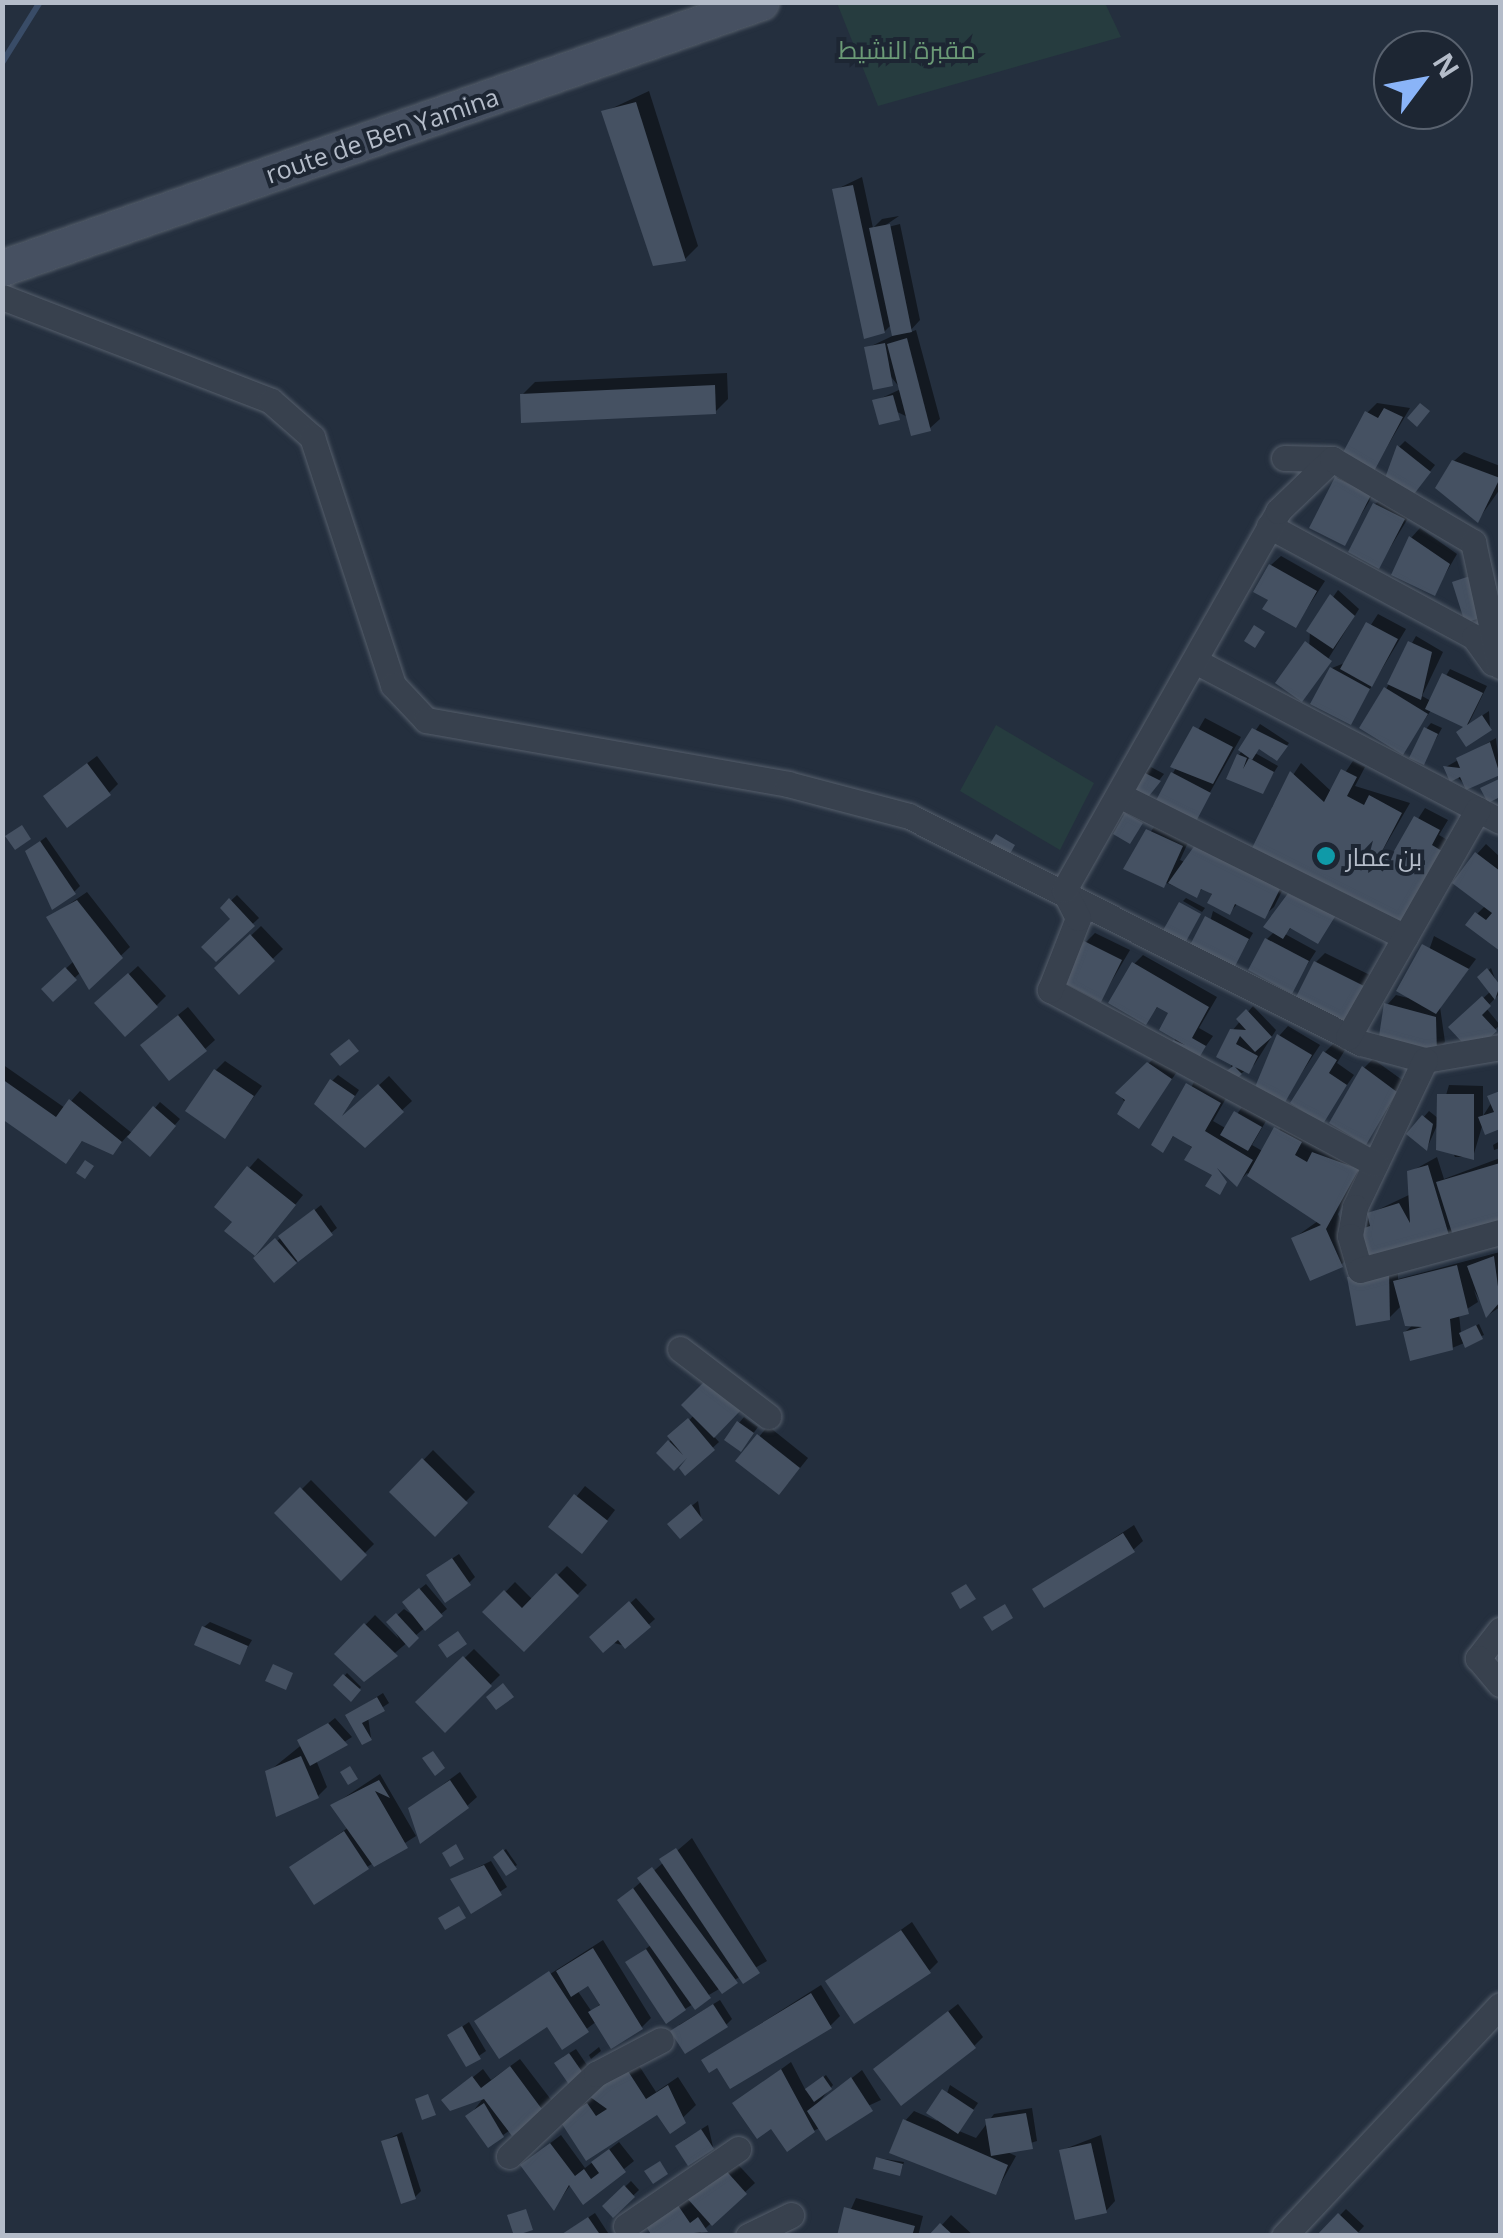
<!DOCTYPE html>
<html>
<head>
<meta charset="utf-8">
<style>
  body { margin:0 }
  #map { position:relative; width:1503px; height:2238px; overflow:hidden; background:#242f3e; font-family:"Open Sans",Cairo,sans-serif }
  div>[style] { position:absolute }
  .green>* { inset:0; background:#263c3f }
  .shadow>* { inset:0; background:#0007 }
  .stream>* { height:6px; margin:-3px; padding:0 3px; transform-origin:3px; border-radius:3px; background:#394c67 }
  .building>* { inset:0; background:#455162 }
  .roads { filter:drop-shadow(0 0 2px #565f6c) drop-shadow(0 0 2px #565f6c) }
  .street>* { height:25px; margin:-12.5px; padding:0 12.5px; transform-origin:12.5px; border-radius:12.5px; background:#38414e }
  .secondary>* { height:35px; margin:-17.5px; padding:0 17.5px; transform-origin:17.5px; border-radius:17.5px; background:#465061 }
  .dots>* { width:28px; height:28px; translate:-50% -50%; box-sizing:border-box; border:5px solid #1d2633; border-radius:50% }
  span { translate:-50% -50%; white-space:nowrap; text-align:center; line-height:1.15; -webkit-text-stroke:8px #1d2633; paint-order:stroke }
  .park-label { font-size:25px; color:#6b9a76 }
  .street-label { font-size:25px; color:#b4bcc9 }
  .poi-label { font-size:25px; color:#b4bcc9 }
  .left { translate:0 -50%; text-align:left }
  .frame { position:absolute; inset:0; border:5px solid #b4bcc9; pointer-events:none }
  .north { position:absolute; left:1373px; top:30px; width:100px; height:100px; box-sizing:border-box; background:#1d2633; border:2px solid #59626f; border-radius:50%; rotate:58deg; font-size:28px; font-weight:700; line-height:40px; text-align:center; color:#b4bcc9 }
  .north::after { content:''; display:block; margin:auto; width:35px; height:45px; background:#8ab4f8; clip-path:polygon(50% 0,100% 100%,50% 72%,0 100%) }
</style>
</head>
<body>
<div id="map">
  <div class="green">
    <i style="clip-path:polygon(837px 3px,1105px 3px,1121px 37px,878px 106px)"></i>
    <i style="clip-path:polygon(996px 725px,1094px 783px,1060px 850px,960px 791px)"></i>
  </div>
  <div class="shadow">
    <i style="clip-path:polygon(649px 91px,698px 246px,685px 259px,604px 112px)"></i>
    <i style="clip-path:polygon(862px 177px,873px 228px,882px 219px,899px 216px,880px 229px,900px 224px,920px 320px,908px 333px,916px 330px,940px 419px,930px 428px,875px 401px,901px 389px,867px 348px,903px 331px,892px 324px,884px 332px,835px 190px)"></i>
    <i style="clip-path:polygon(727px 373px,728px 399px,715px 412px,522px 395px,535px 382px)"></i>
    <i style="clip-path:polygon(1377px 403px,1410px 408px,1372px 472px,1367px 413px)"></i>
    <i style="clip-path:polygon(1405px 441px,1435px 465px,1416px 489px,1399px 447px)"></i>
    <i style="clip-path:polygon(1464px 452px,1500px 466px,1500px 489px,1478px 520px,1454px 461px)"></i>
    <i style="clip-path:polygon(1347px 469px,1379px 485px,1344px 543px,1337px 478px)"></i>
    <i style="clip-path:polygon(1385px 495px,1413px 510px,1379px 566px,1375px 504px)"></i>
    <i style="clip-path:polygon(1420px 528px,1457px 554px,1434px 593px,1411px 538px)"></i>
    <i style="clip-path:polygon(1281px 556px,1325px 581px,1296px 625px,1271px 599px,1271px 565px)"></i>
    <i style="clip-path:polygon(1338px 590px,1359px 609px,1307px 693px,1310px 630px)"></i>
    <i style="clip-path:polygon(1378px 614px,1406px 629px,1350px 722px,1332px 668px,1347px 662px)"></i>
    <i style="clip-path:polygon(1416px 636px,1443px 652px,1422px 696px,1431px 701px,1450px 669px,1487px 686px,1468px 725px,1489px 711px,1490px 728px,1466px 726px,1432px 709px,1402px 752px,1386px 689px)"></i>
    <i style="clip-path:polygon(1205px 718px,1241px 737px,1191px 826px,1173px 773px)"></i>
    <i style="clip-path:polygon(1431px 723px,1442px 728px,1423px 762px,1426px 729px)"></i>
    <i style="clip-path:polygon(1260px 724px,1289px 743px,1277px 758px,1260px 746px,1255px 753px,1278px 766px,1262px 791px,1238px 779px,1239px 755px)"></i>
    <i style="clip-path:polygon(1496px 738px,1500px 772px,1468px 787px,1446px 767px)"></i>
    <i style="clip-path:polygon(97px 756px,118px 784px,109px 793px,55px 787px)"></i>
    <i style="clip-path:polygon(1353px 761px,1365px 767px,1355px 786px,1410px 803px,1381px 853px,1396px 853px,1425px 808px,1448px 820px,1439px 835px,1454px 844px,1416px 914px,1272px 807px,1301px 763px,1332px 792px)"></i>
    <i style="clip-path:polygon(1151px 767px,1164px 774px,1150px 792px,1145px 773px)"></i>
    <i style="clip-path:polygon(1158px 821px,1191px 836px,1180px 860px,1189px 864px,1288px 879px,1274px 907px,1264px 916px,1238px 903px,1230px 912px,1204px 887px,1196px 895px,1127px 867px)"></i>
    <i style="clip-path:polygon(46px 837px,80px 886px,74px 892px,34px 846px)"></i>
    <i style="clip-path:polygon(1486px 844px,1500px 857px,1499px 947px,1477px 914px,1486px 905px,1477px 854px)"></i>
    <i style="clip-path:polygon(87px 892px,130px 947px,89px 986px,81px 972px,53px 998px,44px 989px,74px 961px,49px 918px)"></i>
    <i style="clip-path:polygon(237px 895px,259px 918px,216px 959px,234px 918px,223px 908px)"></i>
    <i style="clip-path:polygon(1186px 898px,1205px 908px,1202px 912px,1183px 901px)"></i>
    <i style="clip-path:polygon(1343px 904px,1317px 941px,1293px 926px,1285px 934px,1316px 951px,1291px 990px,1267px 939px,1275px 931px)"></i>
    <i style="clip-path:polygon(1213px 911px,1253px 933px,1233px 967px,1210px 922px)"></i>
    <i style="clip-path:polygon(261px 926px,283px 949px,239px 991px,217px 968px)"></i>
    <i style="clip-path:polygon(1095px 933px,1130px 950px,1101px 999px,1086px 942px)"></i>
    <i style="clip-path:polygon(1434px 936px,1476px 959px,1440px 1007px,1445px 1042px,1436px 1051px,1387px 1005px,1396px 995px,1412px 999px)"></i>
    <i style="clip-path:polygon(1325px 953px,1374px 977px,1357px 1011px,1316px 962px)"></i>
    <i style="clip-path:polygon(1143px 955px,1217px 997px,1199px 1028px,1213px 1036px,1196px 1060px,1175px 1041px,1172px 1012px,1159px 1005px,1146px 1022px,1134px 964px)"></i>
    <i style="clip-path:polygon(138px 966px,166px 996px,156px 1006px,107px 994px)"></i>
    <i style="clip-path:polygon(1491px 968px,1500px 993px,1486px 1008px,1500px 1025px,1472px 1050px,1452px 1027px,1491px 991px,1480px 977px)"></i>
    <i style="clip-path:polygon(1253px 1006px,1276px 1030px,1254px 1065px,1231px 1080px,1232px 1031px)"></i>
    <i style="clip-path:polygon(188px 1007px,215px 1040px,205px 1049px,153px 1035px)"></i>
    <i style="clip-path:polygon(1288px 1026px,1320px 1045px,1284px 1100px,1279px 1036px)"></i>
    <i style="clip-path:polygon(1334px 1043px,1345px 1050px,1337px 1063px,1354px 1075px,1322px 1120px,1325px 1052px)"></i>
    <i style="clip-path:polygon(1158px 1054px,1179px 1069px,1139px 1125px,1119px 1093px)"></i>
    <i style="clip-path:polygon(1373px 1059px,1405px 1082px,1366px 1142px,1364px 1068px)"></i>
    <i style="clip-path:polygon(225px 1061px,262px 1086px,225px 1136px,216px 1070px)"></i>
    <i style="clip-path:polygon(2px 1064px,65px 1108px,80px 1091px,133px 1134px,160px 1102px,180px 1119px,150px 1154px,128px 1135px,113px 1152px,84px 1139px,65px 1161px,2px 1116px)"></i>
    <i style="clip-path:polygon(338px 1075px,359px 1090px,343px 1114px,332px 1081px)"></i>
    <i style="clip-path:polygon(1197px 1075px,1229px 1093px,1213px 1121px,1227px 1129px,1242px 1107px,1266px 1121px,1252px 1145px,1264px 1152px,1289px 1116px,1314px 1129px,1306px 1142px,1319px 1149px,1327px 1141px,1370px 1155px,1338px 1214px,1354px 1252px,1341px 1265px,1294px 1238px,1318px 1221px,1247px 1173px,1237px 1184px,1175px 1134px,1163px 1150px)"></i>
    <i style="clip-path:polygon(389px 1076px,412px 1101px,365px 1144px,352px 1110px)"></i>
    <i style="clip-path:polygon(1449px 1085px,1483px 1086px,1483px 1116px,1500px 1089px,1500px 1126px,1487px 1132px,1483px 1123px,1473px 1157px,1455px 1157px,1439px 1121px,1427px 1148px,1409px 1134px,1429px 1111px,1439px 1119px)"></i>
    <i style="clip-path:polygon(1500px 1141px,1500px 1148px,1494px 1150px,1493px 1145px)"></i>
    <i style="clip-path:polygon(1437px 1157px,1444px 1179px,1500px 1158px,1500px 1221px,1398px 1261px,1398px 1279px,1500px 1252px,1500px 1307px,1488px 1315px,1474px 1290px,1478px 1302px,1459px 1314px,1461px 1333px,1479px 1324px,1484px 1335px,1452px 1348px,1405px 1332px,1414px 1324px,1402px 1305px,1389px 1318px,1359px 1268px,1369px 1214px,1411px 1194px,1410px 1172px)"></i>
    <i style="clip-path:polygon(258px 1158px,303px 1195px,264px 1243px,217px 1206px)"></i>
    <i style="clip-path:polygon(321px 1205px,337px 1228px,275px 1279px,256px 1258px)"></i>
    <i style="clip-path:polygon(694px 1415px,719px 1442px,685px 1473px,687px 1455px,674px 1467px,659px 1453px)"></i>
    <i style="clip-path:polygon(744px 1417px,758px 1427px,746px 1443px,739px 1423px)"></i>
    <i style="clip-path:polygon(768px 1426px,808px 1458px,788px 1483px,739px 1461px)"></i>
    <i style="clip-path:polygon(433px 1450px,475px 1492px,435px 1533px,393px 1492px)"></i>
    <i style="clip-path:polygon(311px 1480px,374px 1544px,341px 1577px,278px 1513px)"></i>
    <i style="clip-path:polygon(585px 1486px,615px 1510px,591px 1541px,552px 1527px)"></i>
    <i style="clip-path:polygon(698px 1501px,701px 1518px,676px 1518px)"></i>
    <i style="clip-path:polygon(1134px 1525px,1143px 1541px,1133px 1550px,1036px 1589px)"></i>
    <i style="clip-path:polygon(459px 1554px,475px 1577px,469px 1583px,435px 1570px)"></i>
    <i style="clip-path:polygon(567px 1566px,587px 1585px,524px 1649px,486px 1612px,515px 1582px,533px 1600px)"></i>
    <i style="clip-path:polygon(426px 1584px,447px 1609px,364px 1679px,338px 1653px,375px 1615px,399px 1639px,390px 1622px,404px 1609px,421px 1621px,411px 1596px)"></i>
    <i style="clip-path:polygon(636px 1598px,655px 1619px,625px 1646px,593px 1637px)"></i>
    <i style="clip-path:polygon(210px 1622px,252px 1640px,239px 1662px,204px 1627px)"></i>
    <i style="clip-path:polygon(474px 1649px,500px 1675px,445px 1729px,419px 1702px)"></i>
    <i style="clip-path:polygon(347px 1673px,361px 1687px,351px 1699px,336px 1685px)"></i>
    <i style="clip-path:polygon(383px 1693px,389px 1703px,368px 1717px,371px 1738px,348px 1715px)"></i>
    <i style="clip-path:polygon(335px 1718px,352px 1737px,316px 1760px,327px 1787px,318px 1796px,268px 1772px)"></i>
    <i style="clip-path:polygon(460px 1772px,477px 1797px,467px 1806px,411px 1808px)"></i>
    <i style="clip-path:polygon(380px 1774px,416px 1836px,367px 1867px,292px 1867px,349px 1827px,333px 1805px)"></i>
    <i style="clip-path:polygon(692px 1838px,767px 1961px,666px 2020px,628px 1963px,652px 1944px,620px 1900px)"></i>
    <i style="clip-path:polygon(506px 1849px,517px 1865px,507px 1872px,496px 1857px)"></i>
    <i style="clip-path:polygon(491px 1861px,507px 1887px,471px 1911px,453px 1879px)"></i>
    <i style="clip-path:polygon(912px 1922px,938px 1962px,929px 1971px,829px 1981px)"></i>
    <i style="clip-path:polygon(evenodd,603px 1940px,651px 2018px,642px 2027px,597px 2021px,563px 2047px,548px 2024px,477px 2021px,603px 1940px,589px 1983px,601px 2003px,592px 2012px,577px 1990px,589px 1983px)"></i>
    <i style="clip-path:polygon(821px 1985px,840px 2016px,830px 2026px,718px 2065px,704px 2060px)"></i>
    <i style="clip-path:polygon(720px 2000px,732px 2019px,726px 2025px,679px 2025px)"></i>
    <i style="clip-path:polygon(958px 2004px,983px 2037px,974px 2046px,885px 2060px)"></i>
    <i style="clip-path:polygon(469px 2022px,486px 2051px,467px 2064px,450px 2035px)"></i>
    <i style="clip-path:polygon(599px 2047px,601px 2051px,591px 2059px,589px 2055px)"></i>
    <i style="clip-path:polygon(576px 2049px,589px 2068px,583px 2074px,563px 2057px)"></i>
    <i style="clip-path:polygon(520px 2059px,552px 2101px,503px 2135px,474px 2110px,485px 2096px,451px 2095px,483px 2069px,491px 2080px)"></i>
    <i style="clip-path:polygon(636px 2061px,656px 2092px,678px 2077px,696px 2105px,670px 2130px,657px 2111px,563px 2121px)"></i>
    <i style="clip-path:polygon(791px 2062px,806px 2091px,826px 2075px,833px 2085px,815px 2107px,862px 2070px,881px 2100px,813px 2131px,771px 2126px,735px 2103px)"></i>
    <i style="clip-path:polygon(950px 2085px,978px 2103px,959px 2131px,976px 2138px,994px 2114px,1032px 2108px,1037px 2141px,1005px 2151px,1016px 2156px,996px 2192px,905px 2121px,914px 2111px,937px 2121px)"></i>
    <i style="clip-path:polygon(708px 2125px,713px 2147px,684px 2140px)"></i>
    <i style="clip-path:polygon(402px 2132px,421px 2191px,415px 2197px,384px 2141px)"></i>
    <i style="clip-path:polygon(561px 2135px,585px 2168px,619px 2142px,634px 2161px,584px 2201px,571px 2184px,555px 2207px,533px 2156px)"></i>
    <i style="clip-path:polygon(1101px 2135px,1115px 2201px,1106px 2211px,1062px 2150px)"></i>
    <i style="clip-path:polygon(732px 2158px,755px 2183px,697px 2236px,655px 2236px,647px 2223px)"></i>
    <i style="clip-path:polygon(878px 2158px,904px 2162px,901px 2171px,899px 2174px)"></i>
    <i style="clip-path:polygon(631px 2181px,639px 2190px,613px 2215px,605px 2206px)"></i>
    <i style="clip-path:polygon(856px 2198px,923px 2216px,918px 2236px,839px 2236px)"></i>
    <i style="clip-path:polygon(1346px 2209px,1364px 2226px,1355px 2236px,1320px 2236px)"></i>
    <i style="clip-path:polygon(595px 2213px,610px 2236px,560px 2236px)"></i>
    <i style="clip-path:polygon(951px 2215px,974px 2236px,932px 2236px)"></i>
  </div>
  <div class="stream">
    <i style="left:2px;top:63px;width:72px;rotate:-58.1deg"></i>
  </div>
  <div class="building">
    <i style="clip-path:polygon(636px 102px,686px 261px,653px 266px,601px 111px)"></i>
    <i style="clip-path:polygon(853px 185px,885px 333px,864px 339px,832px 189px)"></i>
    <i style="clip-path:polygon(890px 224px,912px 332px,892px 336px,869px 228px)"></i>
    <i style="clip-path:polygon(907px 338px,931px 431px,911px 436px,887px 344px)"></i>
    <i style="clip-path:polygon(885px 343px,893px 386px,873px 390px,864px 347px)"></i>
    <i style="clip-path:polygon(715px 385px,716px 414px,521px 423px,520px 394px)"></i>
    <i style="clip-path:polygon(893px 395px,900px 420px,879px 425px,872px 400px)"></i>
    <i style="clip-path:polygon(1420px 403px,1430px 411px,1417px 427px,1407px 418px)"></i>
    <i style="clip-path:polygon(1384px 408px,1403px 417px,1372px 475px,1340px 458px,1365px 411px,1378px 418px)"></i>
    <i style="clip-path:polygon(1397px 445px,1431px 472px,1411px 498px,1385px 478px)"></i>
    <i style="clip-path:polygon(1452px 460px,1500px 478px,1478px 523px,1435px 488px)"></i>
    <i style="clip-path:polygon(1335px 477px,1371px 495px,1345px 546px,1309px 528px)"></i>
    <i style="clip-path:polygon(1373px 503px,1405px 519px,1379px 569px,1348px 552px)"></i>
    <i style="clip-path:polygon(1409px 536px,1450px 564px,1435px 596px,1391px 575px)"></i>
    <i style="clip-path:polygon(1269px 564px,1317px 591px,1296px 628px,1262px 609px,1268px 600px,1253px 592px)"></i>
    <i style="clip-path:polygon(1470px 576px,1483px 617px,1465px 623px,1452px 582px)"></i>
    <i style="clip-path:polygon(1330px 594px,1355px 616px,1333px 649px,1306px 631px)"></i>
    <i style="clip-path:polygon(1366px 622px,1398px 639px,1372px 687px,1340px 669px)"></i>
    <i style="clip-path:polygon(1254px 625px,1265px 632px,1255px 648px,1244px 641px)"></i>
    <i style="clip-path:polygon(1305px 641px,1332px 661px,1302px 702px,1275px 683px)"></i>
    <i style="clip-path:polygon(1408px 641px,1432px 652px,1421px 700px,1387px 684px)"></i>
    <i style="clip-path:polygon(1330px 667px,1370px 689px,1351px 725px,1310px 704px)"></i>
    <i style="clip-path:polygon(1442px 673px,1483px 693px,1467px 725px,1482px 715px,1492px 730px,1466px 747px,1456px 732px,1463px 727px,1425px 709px)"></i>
    <i style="clip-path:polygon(1384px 687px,1428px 714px,1403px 755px,1359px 728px)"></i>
    <i style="clip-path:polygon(1193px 726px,1233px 747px,1213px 784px,1170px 767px)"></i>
    <i style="clip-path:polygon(1424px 727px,1438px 734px,1424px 765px,1409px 758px)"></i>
    <i style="clip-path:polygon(1252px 728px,1288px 746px,1277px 761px,1259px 749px,1252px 760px,1238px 750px)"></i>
    <i style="clip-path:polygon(1490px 742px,1500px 775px,1466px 790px,1460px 777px,1450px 782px,1443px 766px,1460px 768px,1456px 758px)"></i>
    <i style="clip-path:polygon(1237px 754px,1247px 758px,1243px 769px,1249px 758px,1274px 772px,1263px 794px,1226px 779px)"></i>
    <i style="clip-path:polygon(87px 763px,111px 795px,67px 828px,43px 796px)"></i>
    <i style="clip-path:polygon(1341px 769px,1357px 777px,1347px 796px,1364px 805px,1369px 795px,1402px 813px,1381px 853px,1390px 858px,1414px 816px,1440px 830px,1432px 845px,1447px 854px,1407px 926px,1252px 848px,1290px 771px,1324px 802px)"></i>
    <i style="clip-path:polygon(1143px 772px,1161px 781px,1145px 801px,1132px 794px)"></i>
    <i style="clip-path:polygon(1171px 772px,1211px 793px,1192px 829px,1152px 808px)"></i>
    <i style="clip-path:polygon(1499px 779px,1500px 797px,1488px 803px,1480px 788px)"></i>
    <i style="clip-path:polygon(1125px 813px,1143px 823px,1130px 844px,1113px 834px)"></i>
    <i style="clip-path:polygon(22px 825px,31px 839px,15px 850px,5px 836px)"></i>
    <i style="clip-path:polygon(1146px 829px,1183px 846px,1164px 888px,1123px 869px)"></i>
    <i style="clip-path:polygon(996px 834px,1015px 845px,1008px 857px,989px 845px)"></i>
    <i style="clip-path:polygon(40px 841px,76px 894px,52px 910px,25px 851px)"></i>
    <i style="clip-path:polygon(1195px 845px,1280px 889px,1265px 919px,1235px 904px,1230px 915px,1207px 903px,1212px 894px,1201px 889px,1197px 898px,1168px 883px)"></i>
    <i style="clip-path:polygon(1475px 852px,1500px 871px,1500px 951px,1465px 925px,1475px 912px,1486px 920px,1492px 913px,1452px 883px)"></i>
    <i style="clip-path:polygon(1292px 888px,1336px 915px,1318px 944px,1290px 928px,1283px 939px,1263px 927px)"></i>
    <i style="clip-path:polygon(229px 898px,255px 926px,216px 962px,201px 947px,230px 919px,220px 908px)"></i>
    <i style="clip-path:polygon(77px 900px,123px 958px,89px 990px,46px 917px)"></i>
    <i style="clip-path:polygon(1179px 902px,1201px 914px,1184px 945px,1162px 932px)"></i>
    <i style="clip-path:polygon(1205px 916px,1249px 939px,1233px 970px,1189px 947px)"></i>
    <i style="clip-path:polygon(250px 934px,275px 961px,239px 995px,214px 968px)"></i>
    <i style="clip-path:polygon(1265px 938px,1309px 961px,1292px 994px,1248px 970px)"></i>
    <i style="clip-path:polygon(1084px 941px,1122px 960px,1101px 1002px,1063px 982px)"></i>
    <i style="clip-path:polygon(1422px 944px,1469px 969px,1436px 1014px,1396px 991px)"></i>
    <i style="clip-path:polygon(1314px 961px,1366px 987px,1348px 1023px,1296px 997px)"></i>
    <i style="clip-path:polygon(1132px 962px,1209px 1007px,1192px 1038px,1206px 1046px,1196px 1063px,1169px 1048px,1173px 1040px,1185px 1045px,1159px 1030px,1168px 1013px,1157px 1007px,1146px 1025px,1108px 1003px)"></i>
    <i style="clip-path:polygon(65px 967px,77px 980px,53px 1002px,41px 989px)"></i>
    <i style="clip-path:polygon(1487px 968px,1500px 985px,1495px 1000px,1477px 977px)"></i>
    <i style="clip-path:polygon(128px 973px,158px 1007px,125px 1037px,94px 1003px)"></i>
    <i style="clip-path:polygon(1482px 996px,1491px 1006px,1482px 1015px,1497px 1031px,1472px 1053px,1448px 1027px)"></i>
    <i style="clip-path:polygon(1384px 1003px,1436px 1017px,1437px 1054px,1378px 1043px)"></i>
    <i style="clip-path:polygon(1246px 1009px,1272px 1037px,1255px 1052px,1240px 1036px,1236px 1044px,1258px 1056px,1249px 1074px,1235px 1067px,1242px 1074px,1231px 1084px,1223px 1074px,1233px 1066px,1216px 1057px,1230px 1029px,1246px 1030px,1236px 1019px)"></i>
    <i style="clip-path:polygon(178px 1015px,207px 1051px,169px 1081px,140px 1045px)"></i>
    <i style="clip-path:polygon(1277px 1034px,1312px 1055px,1284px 1104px,1255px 1087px)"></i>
    <i style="clip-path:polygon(349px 1039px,359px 1051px,340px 1066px,330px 1054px)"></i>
    <i style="clip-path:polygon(1323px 1051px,1337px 1060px,1329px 1073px,1347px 1085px,1323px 1124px,1290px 1103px)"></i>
    <i style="clip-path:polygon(1147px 1062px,1172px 1079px,1139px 1129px,1117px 1114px,1125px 1100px,1115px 1093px)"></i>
    <i style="clip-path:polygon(1362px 1066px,1397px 1092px,1366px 1145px,1329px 1123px)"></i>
    <i style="clip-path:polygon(214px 1069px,254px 1096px,225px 1139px,185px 1111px)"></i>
    <i style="clip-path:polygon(2px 1079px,56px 1117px,69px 1099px,122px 1142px,113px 1155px,82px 1141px,66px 1164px,2px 1119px)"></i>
    <i style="clip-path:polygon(330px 1079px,355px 1096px,342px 1116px,378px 1084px,404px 1112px,365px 1148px,314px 1104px)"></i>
    <i style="clip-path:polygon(1186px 1083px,1221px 1103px,1205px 1131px,1253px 1160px,1237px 1187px,1217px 1168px,1227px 1182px,1220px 1195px,1205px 1186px,1212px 1175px,1184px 1160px,1192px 1147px,1173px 1136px,1163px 1153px,1151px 1145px)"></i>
    <i style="clip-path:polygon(1500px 1091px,1500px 1129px,1485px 1135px,1478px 1117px,1494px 1112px,1487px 1096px)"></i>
    <i style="clip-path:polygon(1437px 1094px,1474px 1094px,1474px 1160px,1436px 1150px)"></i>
    <i style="clip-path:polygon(153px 1106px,176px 1126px,150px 1157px,127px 1137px)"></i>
    <i style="clip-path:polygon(1234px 1111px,1262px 1127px,1248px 1151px,1220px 1135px)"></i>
    <i style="clip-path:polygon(1422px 1115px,1433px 1124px,1427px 1151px,1406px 1134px)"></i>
    <i style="clip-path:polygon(1274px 1127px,1302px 1142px,1295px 1155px,1307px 1162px,1312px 1152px,1359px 1169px,1326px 1229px,1343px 1267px,1310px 1281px,1291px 1238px,1321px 1225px,1247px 1176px)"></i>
    <i style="clip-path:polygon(85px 1160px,94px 1166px,85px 1179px,76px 1173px)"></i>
    <i style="clip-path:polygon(1500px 1163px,1500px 1223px,1454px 1239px,1436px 1182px)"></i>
    <i style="clip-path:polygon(1428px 1165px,1451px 1242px,1369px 1266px,1358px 1230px,1370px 1226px,1367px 1213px,1399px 1203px,1410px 1223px,1407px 1171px)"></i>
    <i style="clip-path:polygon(247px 1166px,296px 1205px,255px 1256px,224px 1231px,232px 1222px,214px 1207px)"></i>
    <i style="clip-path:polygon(314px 1209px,333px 1235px,298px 1262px,278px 1236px)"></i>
    <i style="clip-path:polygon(275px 1238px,297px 1263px,274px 1283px,253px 1258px)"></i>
    <i style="clip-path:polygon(1494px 1256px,1500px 1302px,1486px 1318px,1467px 1266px)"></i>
    <i style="clip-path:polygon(1457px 1265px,1469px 1314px,1450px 1319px,1453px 1350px,1410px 1361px,1403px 1332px,1422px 1327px,1405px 1326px,1393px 1281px)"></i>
    <i style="clip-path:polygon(1389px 1269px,1390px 1320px,1356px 1326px,1347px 1277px)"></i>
    <i style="clip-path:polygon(1476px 1325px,1483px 1339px,1465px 1348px,1459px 1333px)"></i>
    <i style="clip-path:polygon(709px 1377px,741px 1410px,714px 1438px,681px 1405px)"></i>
    <i style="clip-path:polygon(688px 1418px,715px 1450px,685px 1476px,679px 1468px,687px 1458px,674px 1471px,656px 1453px,668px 1440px,683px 1455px,667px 1436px)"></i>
    <i style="clip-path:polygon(737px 1421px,754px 1433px,741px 1452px,724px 1440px)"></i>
    <i style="clip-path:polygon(757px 1434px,800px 1468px,779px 1495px,735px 1461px)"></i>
    <i style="clip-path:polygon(422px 1458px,468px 1503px,435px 1537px,389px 1492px)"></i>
    <i style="clip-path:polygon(300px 1487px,367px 1555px,341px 1581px,274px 1513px)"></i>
    <i style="clip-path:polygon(574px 1494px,608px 1521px,582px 1554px,548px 1527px)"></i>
    <i style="clip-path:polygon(691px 1504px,703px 1520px,680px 1539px,667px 1524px)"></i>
    <i style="clip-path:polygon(1123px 1533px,1135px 1552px,1044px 1608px,1032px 1589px)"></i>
    <i style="clip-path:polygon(452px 1558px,471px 1585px,445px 1603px,426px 1575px)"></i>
    <i style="clip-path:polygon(556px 1573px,579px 1596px,524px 1652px,482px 1612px,504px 1590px,522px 1608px)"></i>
    <i style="clip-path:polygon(966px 1584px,976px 1599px,960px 1609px,951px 1593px)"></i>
    <i style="clip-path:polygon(419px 1588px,443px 1616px,425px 1631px,402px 1602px)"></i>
    <i style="clip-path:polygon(629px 1601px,651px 1627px,625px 1649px,618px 1640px,603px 1653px,589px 1637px)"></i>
    <i style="clip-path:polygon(1005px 1604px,1013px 1618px,992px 1631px,983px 1617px)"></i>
    <i style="clip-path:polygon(396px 1613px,419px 1638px,409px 1648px,386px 1622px)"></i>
    <i style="clip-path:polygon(364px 1623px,398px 1656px,364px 1682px,334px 1654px)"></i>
    <i style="clip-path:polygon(202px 1626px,248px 1646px,240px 1665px,194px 1645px)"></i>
    <i style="clip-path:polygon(458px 1631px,467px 1644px,447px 1658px,438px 1645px)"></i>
    <i style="clip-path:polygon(463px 1656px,492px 1686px,445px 1733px,415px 1702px)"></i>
    <i style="clip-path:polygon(273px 1664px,293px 1673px,286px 1690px,265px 1681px)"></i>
    <i style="clip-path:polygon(343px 1674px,361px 1690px,351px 1702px,333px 1685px)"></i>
    <i style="clip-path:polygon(503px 1683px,514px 1697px,496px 1710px,486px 1697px)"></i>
    <i style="clip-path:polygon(377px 1697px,385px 1711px,362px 1723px,372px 1740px,362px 1745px,345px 1715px)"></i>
    <i style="clip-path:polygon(328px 1723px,348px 1745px,310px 1766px,297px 1740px)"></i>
    <i style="clip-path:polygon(433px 1751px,445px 1768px,435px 1776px,422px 1758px)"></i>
    <i style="clip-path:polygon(301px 1756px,319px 1798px,276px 1817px,265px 1771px)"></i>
    <i style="clip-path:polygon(350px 1766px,358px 1779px,348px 1785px,340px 1772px)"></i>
    <i style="clip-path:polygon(379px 1780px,390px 1798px,375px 1791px,408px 1848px,374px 1867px,330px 1805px)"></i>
    <i style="clip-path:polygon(450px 1780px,469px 1808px,420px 1844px,408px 1808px)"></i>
    <i style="clip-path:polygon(344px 1831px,369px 1869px,314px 1905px,289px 1867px)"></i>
    <i style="clip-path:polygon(456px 1844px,464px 1859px,450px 1867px,442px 1853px)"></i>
    <i style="clip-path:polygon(676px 1848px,760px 1973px,743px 1984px,659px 1859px)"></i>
    <i style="clip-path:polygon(503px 1849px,517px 1869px,506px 1876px,493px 1857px)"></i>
    <i style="clip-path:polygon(484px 1865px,502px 1895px,471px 1914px,450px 1879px)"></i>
    <i style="clip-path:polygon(652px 1867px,738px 1983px,722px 1994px,637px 1878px)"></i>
    <i style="clip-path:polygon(633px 1888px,711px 1998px,695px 2010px,617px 1900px)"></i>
    <i style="clip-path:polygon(459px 1906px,466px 1918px,445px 1930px,438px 1918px)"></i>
    <i style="clip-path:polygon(901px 1930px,931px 1973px,854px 2024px,825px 1981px)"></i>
    <i style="clip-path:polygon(593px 1948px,643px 2029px,611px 2049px,588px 2012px,600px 2005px,588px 1986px,571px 1997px,556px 1971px)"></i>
    <i style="clip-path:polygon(646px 1949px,686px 2010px,666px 2024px,625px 1962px)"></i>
    <i style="clip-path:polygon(549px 1971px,589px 2032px,562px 2050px,547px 2027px,499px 2059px,474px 2021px)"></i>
    <i style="clip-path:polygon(811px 1993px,832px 2028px,730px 2089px,717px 2068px,709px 2073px,701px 2060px)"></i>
    <i style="clip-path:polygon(713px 2004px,728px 2027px,685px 2054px,670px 2031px)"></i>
    <i style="clip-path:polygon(948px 2011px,976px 2048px,901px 2106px,873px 2069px)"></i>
    <i style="clip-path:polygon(462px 2026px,481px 2059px,466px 2067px,447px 2035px)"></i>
    <i style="clip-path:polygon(569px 2053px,585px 2076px,570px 2086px,554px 2063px)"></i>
    <i style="clip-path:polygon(510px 2066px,544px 2112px,512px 2136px,484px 2099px,450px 2111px,441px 2100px,472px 2076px,481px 2088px)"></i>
    <i style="clip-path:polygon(626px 2068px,646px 2099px,668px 2085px,686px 2123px,670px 2134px,657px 2115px,586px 2161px,560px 2121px,587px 2103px,596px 2116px,607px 2109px,586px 2094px)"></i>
    <i style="clip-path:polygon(781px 2069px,815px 2132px,787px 2152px,771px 2129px,757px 2139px,732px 2103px)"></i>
    <i style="clip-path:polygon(823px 2076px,832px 2089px,814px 2102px,805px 2089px)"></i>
    <i style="clip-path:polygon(851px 2077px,873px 2111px,826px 2141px,807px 2111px)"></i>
    <i style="clip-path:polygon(942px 2089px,974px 2110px,958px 2134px,926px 2113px)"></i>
    <i style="clip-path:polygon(428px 2094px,436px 2115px,422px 2120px,415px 2099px)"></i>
    <i style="clip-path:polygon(484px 2103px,504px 2137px,488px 2148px,465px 2116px)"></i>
    <i style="clip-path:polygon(1026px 2113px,1033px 2149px,991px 2156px,985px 2119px)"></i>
    <i style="clip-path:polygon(903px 2119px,1008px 2165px,996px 2195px,889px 2153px)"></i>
    <i style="clip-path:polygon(701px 2129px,714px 2149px,688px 2166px,675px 2146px)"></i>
    <i style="clip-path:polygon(397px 2136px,416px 2199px,401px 2204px,381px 2141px)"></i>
    <i style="clip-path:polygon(550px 2143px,575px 2176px,584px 2169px,591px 2179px,599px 2173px,591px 2162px,609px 2149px,626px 2172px,583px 2205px,569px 2185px,554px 2211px,520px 2165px)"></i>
    <i style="clip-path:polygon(1091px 2143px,1107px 2213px,1075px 2220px,1059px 2150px)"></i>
    <i style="clip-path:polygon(876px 2157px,903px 2164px,900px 2176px,873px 2169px)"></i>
    <i style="clip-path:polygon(660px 2161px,668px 2174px,653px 2184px,644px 2171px)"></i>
    <i style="clip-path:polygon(721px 2165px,747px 2194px,712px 2226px,686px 2197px)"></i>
    <i style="clip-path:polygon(624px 2185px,635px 2197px,613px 2218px,602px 2206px)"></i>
    <i style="clip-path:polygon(675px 2201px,690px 2223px,698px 2217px,708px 2232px,652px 2236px,644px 2223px)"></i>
    <i style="clip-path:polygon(844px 2207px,915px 2226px,912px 2236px,837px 2236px)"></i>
    <i style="clip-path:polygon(526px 2209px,533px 2230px,514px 2236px,507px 2215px)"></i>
    <i style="clip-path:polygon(1338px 2213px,1362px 2236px,1316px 2236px)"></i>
    <i style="clip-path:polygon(588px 2217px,601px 2236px,559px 2236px)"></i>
    <i style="clip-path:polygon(940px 2223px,954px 2236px,928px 2236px)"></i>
  </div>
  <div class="roads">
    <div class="street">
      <i style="left:2px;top:297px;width:288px;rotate:21.1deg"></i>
      <i style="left:271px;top:401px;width:55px;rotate:41.3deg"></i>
      <i style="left:312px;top:437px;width:261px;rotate:71.9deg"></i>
      <i style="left:393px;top:685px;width:48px;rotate:46.7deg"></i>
      <i style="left:426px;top:720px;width:368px;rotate:10deg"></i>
      <i style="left:788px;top:784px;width:125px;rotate:14.8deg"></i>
      <i style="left:909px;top:816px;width:506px;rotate:26.67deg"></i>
      <i style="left:1361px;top:1043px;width:66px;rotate:14.9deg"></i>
      <i style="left:1425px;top:1060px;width:76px;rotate:-9.8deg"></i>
      <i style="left:1284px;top:458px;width:48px;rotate:1.2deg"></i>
      <i style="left:1269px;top:526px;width:233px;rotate:28.4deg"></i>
      <i style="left:1474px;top:637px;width:32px;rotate:54deg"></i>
      <i style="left:1197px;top:662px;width:342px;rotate:27.7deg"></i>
      <i style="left:1123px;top:797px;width:315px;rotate:26.4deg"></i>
      <i style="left:1348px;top:1037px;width:262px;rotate:-60.3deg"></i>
      <i style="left:1425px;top:1060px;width:163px;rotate:115.5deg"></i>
      <i style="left:1355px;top:1207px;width:29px;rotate:100deg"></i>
      <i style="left:1350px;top:1236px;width:35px;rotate:74deg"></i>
      <i style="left:1360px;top:1270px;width:145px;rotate:-15.2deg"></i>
      <i style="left:1375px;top:1164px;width:369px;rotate:-151.8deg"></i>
      <i style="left:1050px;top:990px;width:77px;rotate:-68.7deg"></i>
      <i style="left:1078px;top:918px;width:31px;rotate:-117deg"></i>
      <i style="left:1064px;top:890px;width:435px;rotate:-60.5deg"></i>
      <i style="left:1278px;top:511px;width:75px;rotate:-43.9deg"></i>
      <i style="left:1332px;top:459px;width:164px;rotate:30.5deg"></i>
      <i style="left:1473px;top:542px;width:127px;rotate:77.7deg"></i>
      <i style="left:680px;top:1349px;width:111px;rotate:37.3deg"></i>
      <i style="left:1500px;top:1630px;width:36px;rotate:128deg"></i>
      <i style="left:1478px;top:1658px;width:34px;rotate:50deg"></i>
      <i style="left:509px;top:2156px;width:120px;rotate:-43.3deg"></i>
      <i style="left:596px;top:2074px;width:73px;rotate:-27.6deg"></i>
      <i style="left:626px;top:2226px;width:136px;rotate:-34.5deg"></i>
      <i style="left:748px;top:2236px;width:48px;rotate:-26deg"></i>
      <i style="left:1284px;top:2236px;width:316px;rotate:-46.9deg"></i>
    </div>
    <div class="secondary">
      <i style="left:2px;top:268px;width:804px;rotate:-19.31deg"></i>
    </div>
  </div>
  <div class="dots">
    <i style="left:1326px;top:856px;background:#0f9aa8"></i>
  </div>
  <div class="park-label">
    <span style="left:907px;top:49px">مقبرة النشيط</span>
  </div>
  <div class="street-label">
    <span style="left:382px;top:135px;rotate:-19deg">route de Ben Yamina</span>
  </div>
  <div class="poi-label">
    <span class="left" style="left:1346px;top:856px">بن عمار</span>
  </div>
  <div class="frame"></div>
  <div class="north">N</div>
</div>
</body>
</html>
